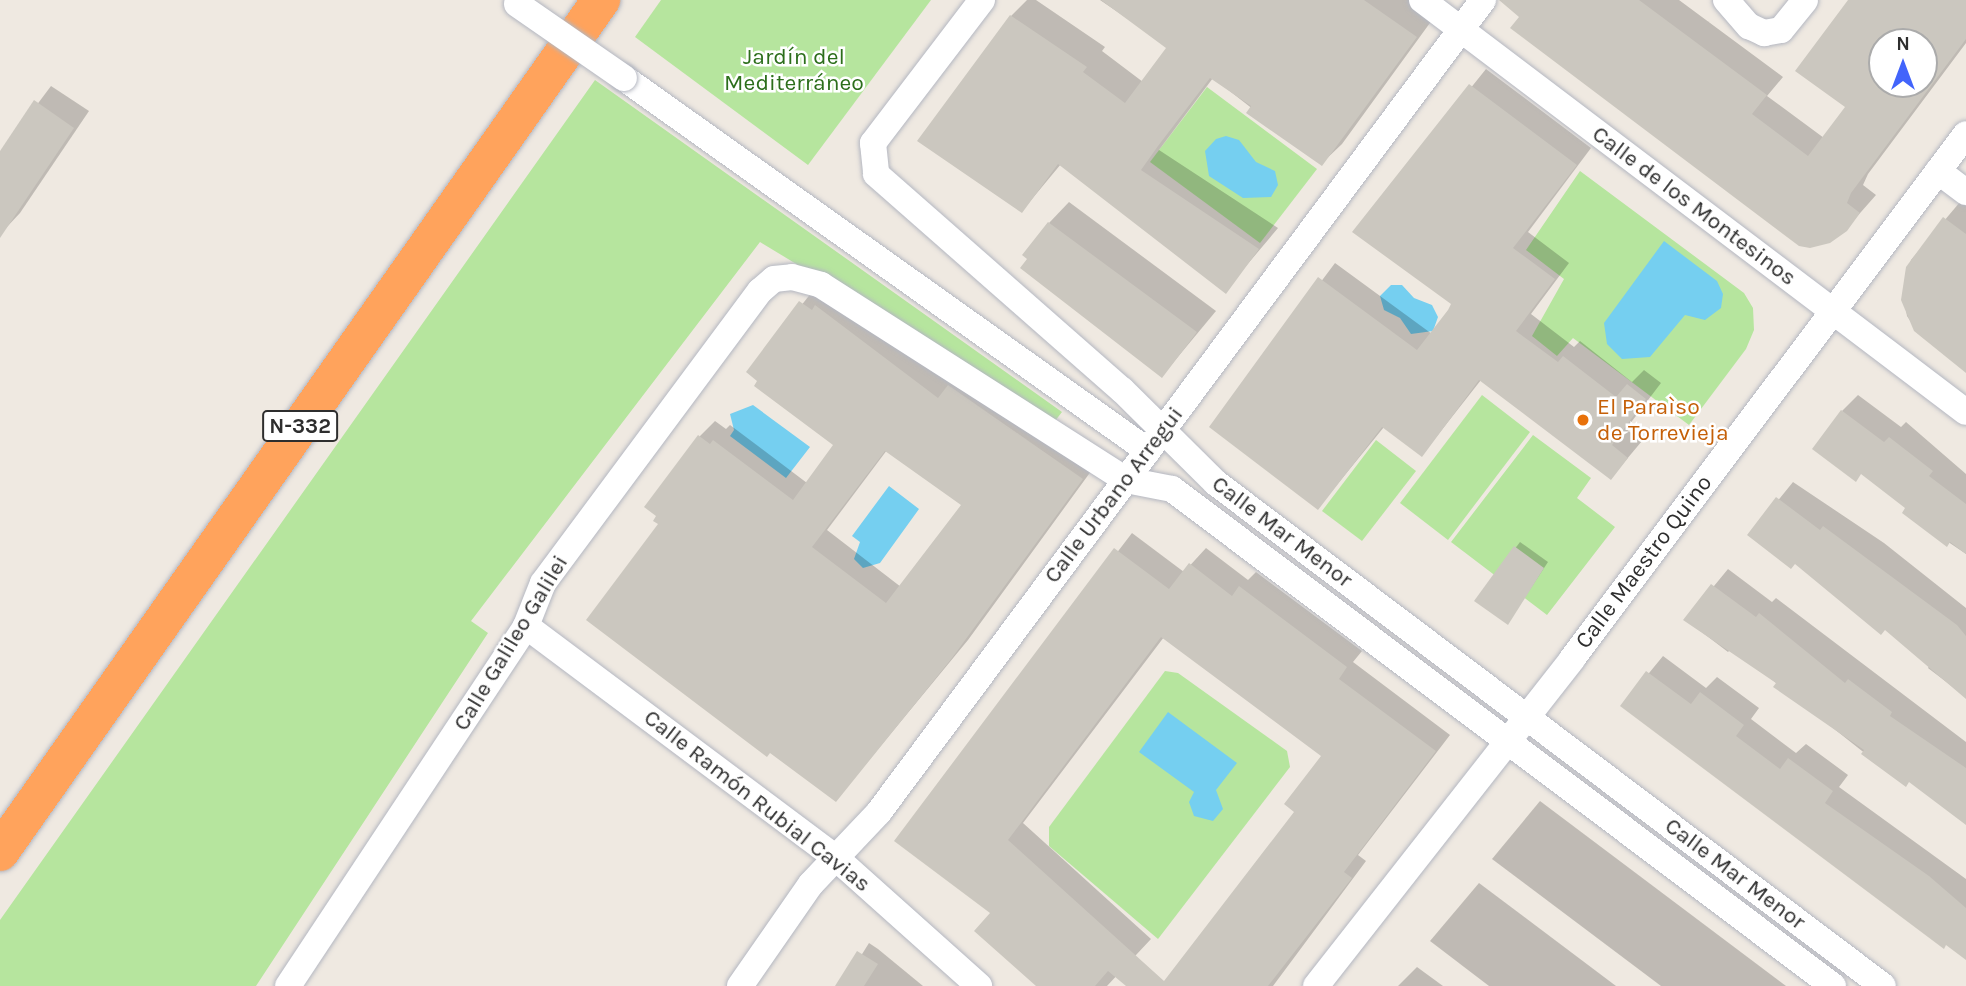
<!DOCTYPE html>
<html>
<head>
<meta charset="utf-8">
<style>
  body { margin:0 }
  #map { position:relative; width:1966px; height:986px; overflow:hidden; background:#efe9e1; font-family:Karla,sans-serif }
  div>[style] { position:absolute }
  .green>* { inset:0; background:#b6e59e }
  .water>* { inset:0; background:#75cff0 }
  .shadow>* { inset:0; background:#0003 }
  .building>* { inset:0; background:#cbc7bf }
  .roads { filter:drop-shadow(0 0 2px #b4b7c1) drop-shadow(0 0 2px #b4b7c1) }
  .street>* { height:26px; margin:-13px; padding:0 13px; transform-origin:13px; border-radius:13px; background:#fff }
  .highway>* { height:38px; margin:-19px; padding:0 19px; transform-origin:19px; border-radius:19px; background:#ffa35c }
  .bridges { filter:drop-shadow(0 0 2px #b4b7c1) drop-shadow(0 0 2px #b4b7c1) }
  .street-bridge>* { height:26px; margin:-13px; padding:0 13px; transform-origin:13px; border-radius:13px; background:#fff }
  .dots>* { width:19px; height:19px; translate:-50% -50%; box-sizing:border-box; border:4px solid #fff; border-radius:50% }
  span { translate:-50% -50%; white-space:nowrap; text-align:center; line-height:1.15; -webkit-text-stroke:5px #fff; paint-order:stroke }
  .shield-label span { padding:2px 5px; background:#fff; border:2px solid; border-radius:5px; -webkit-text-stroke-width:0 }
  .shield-label { font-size:21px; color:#2e2e2e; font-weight:700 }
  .park-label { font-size:23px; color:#2c6e1b }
  .street-label { font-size:23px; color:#2e2e2e }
  .food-label { font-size:23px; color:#c56008 }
  .left { translate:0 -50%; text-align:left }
  .north { position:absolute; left:1868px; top:28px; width:70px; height:70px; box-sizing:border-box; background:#fff; border:2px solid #ababab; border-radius:50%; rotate:0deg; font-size:19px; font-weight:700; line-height:28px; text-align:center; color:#2e2e2e }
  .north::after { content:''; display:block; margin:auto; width:24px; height:32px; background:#4264fb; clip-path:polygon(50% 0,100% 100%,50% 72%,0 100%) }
</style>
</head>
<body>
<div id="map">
  <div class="green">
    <i style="clip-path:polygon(661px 0,931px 0,808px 165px,635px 37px)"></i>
    <i style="clip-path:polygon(595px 80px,1062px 412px,1055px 421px,760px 242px,471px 621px,488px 633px,256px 986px,0 986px,0 920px)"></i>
    <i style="clip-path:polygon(1207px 87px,1317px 169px,1260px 243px,1150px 162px)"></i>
    <i style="clip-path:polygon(1580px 171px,1744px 293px,1753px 308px,1754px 330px,1746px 349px,1689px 425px,1573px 338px,1557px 356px,1532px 336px,1564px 279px,1526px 250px)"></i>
    <i style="clip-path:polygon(1482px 395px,1530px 432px,1448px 540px,1400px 503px)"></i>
    <i style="clip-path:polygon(1533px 435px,1591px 478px,1577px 498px,1615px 527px,1547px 615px,1451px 542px)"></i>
    <i style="clip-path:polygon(1376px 440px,1416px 471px,1362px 541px,1322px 511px)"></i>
    <i style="clip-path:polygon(1165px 671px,1178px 673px,1287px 751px,1290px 767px,1158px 939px,1049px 846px,1049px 827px)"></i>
  </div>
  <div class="water">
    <i style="clip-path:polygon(1226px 136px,1239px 140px,1256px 162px,1275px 171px,1278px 185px,1271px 197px,1243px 198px,1209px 176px,1205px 151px,1216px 139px)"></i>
    <i style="clip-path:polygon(1664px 241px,1717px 281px,1723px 294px,1721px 308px,1705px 320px,1685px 315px,1650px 357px,1622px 359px,1607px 344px,1604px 323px)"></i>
    <i style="clip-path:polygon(1391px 285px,1402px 285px,1414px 298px,1432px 305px,1438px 317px,1433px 331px,1411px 334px,1400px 318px,1384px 310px,1380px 296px)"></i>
    <i style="clip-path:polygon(753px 405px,810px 447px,786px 478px,730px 436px,734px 430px,730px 414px)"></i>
    <i style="clip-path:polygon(889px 486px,919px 509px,880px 563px,863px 568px,854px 559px,860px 542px,852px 536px)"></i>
    <i style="clip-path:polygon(1168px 712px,1237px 763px,1216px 790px,1223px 809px,1213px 821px,1194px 816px,1189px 802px,1194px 792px,1139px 752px)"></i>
  </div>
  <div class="shadow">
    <i style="clip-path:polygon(1027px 0,1036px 0,1105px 47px,1102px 51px,1143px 82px,1169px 47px,1100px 0,1411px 0,1435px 16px,1342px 144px,1322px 163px,1213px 78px,1159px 150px,1278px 228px,1225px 291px,1061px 164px,1022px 211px,1011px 16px)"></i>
    <i style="clip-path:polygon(evenodd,1526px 0,1679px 0,1783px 77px,1767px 96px,1824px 138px,1847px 107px,1850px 0,1966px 0,1966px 43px,1868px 174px,1863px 185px,1876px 195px,1846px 229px,1521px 17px,1526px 0,1882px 42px,1924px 42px,1924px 84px,1882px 84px,1882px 42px)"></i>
    <i style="clip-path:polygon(1486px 69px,1591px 148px,1528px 232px,1569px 263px,1531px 314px,1574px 347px,1580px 341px,1632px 382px,1644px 370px,1661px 383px,1626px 429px,1642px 441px,1611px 478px,1481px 380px,1422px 455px,1384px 427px,1318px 508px,1212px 427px,1335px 263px,1432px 334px,1453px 304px,1355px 232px)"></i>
    <i style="clip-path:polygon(51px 86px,89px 111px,20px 213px,5px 229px,0 226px,0 154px)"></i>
    <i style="clip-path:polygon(1069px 202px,1216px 311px,1162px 376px,1049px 223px)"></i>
    <i style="clip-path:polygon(1960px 202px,1966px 206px,1966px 370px,1921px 336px,1907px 316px,1903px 292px,1911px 260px)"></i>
    <i style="clip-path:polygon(evenodd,816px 287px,1097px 463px,968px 640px,836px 800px,661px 524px,700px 436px,715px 421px,726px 429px,730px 425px,807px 483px,835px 445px,748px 372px,816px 287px,887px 450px,964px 505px,901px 587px,827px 530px,887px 450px)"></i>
    <i style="clip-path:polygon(1858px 395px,1901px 427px,1906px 422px,1966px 474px,1966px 554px,1904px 512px,1908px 508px,1842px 411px)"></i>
    <i style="clip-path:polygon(1793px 482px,1884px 543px,1966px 608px,1966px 697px,1928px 668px,1931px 663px,1796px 562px,1750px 535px)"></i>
    <i style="clip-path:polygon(1132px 533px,1184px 572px,1206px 548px,1248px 580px,1256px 572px,1362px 651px,1353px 662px,1450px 735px,1358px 855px,1366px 861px,1273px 986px,1163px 986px,1296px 811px,1323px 756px,1164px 637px,1023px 823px,1151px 939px,1107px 986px,1038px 986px,992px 913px,896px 841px)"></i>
    <i style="clip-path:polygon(1520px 542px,1548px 562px,1508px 623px,1476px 600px)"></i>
    <i style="clip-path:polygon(1728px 569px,1772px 602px,1776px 598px,1966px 742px,1966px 822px,1910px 780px,1905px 785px,1732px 648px,1728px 652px,1686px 620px)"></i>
    <i style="clip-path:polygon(1663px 656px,1706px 688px,1717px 677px,1759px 708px,1751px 719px,1796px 753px,1806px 744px,1848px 775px,1839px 787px,1966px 879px,1966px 958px,1622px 706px)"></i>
    <i style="clip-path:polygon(1540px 801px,1786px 986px,1661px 986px,1492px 859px)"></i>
    <i style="clip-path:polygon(1479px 883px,1616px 986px,1489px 986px,1430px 941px)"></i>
    <i style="clip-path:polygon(869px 943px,878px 949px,923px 986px,842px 986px)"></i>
    <i style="clip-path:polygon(1417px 967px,1443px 986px,1398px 986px)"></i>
  </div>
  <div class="building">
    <i style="clip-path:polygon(1101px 0,1364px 0,1417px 37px,1322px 166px,1246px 113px,1251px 106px,1210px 78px,1158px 146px,1141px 170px,1259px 249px,1226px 294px,1058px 164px,1022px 213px,917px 141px,1010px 15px,1087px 67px,1083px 72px,1125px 103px,1166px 48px)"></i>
    <i style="clip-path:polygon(evenodd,1499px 0,1639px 0,1767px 95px,1752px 114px,1808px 156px,1845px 107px,1795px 71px,1848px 0,1966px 0,1966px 39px,1851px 193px,1847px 203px,1860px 213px,1847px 231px,1830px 243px,1810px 248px,1799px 246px,1510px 28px,1519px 17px,1499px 0,1882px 42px,1924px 42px,1924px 84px,1882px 84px,1882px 42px)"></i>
    <i style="clip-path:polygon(1469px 84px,1577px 165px,1513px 248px,1555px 279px,1516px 331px,1558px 362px,1563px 356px,1616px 397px,1627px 384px,1646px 399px,1612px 445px,1628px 458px,1611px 480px,1479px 380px,1422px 457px,1382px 427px,1318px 510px,1209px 427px,1318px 277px,1417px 350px,1448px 310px,1451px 304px,1352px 232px)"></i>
    <i style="clip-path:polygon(34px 100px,74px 128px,0 238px,0 151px)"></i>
    <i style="clip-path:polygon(1943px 217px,1966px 234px,1966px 373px,1914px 331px,1901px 300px,1906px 267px)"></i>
    <i style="clip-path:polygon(1048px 222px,1197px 332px,1162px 378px,1020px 268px,1027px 259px,1022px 255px)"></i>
    <i style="clip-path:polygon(evenodd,799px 301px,812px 310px,815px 305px,938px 398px,948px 385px,1083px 479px,952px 658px,836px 802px,770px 753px,767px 757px,586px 620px,658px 524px,653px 521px,656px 516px,644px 507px,698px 435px,710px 444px,713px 440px,793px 500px,833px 445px,754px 386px,757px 381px,746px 372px,799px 301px,885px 451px,961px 505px,886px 603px,812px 547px,885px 451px)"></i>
    <i style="clip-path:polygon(1841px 410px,1884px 442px,1889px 437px,1933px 471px,1929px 476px,1966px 504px,1966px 554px,1950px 542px,1947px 547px,1902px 513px,1905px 508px,1861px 474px,1856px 482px,1812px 449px)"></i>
    <i style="clip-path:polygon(1776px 497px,1820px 530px,1823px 526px,1957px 625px,1966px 636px,1966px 699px,1885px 630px,1881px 635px,1795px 564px,1791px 569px,1747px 535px)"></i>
    <i style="clip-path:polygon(1514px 546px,1544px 568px,1508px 625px,1474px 601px)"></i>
    <i style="clip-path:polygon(evenodd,1114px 548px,1169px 589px,1189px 563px,1232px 596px,1239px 586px,1347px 667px,1339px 679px,1436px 751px,1344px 872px,1352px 878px,1268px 986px,1126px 986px,1108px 971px,1095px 986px,1036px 986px,974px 931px,990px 913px,894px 841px,1114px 548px,1161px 637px,1321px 756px,1284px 804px,1294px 812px,1164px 981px,1008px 840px,1161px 637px)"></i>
    <i style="clip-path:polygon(1711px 584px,1756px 617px,1759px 613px,1845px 683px,1848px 679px,1892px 712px,1890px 716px,1966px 768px,1966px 825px,1909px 782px,1906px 787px,1861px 754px,1864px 750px,1773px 687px,1776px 683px,1683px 620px)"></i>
    <i style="clip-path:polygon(1646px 671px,1691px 704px,1700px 692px,1744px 725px,1736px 736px,1780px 769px,1788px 758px,1833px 791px,1825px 803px,1929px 876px,1966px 908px,1966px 960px,1946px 945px,1944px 949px,1620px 706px)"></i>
    <i style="clip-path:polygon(857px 951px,878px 964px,864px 986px,835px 986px)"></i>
  </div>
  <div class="roads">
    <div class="street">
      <i style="left:982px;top:0;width:180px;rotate:127.3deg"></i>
      <i style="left:873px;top:143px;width:31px;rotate:84deg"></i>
      <i style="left:876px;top:174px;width:327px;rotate:41.3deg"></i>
      <i style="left:1122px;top:390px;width:132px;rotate:44.7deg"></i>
      <i style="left:1216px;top:483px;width:835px;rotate:37.02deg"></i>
      <i style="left:1422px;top:0;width:682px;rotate:37.14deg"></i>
      <i style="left:1726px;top:0;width:35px;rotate:49deg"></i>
      <i style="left:1749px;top:26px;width:17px;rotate:25deg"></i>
      <i style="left:1764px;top:33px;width:17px;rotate:-10deg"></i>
      <i style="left:1781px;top:30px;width:38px;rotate:-51deg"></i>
      <i style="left:624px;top:78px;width:643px;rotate:35.44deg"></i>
      <i style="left:1938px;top:171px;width:35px;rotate:37deg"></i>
      <i style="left:526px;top:626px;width:387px;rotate:36.8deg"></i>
      <i style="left:836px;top:858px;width:192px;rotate:41.8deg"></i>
      <i style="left:288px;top:986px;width:432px;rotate:-56.5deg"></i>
      <i style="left:526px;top:626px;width:46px;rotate:-68.4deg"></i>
      <i style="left:543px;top:583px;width:364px;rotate:-53.4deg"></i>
      <i style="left:760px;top:291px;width:18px;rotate:-41deg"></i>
      <i style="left:774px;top:279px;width:18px;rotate:-6deg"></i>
      <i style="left:792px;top:277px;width:30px;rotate:15deg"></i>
      <i style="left:821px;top:285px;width:362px;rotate:32.6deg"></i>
      <i style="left:1126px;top:480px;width:47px;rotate:11.1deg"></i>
      <i style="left:1172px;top:489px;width:827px;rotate:36.94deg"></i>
      <i style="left:740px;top:986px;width:124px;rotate:-55.2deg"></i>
      <i style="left:811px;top:884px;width:99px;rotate:-46.6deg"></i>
      <i style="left:879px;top:812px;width:1012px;rotate:-53.36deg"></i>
      <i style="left:1316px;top:986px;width:415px;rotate:-51.9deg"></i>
      <i style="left:1572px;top:659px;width:656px;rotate:-53.11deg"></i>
    </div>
    <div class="highway">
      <i style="left:0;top:852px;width:1043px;rotate:-54.8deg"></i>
    </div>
  </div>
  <div class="bridges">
    <div class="street-bridge">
      <i style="left:517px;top:4px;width:130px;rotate:34.7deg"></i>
    </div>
  </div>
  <div class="dots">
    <i style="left:1583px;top:420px;background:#e8710a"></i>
  </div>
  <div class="shield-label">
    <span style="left:300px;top:426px">N-332</span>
  </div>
  <div class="park-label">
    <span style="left:794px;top:70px">Jardín del<br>Mediterráneo</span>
  </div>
  <div class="street-label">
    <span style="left:1694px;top:206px;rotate:37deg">Calle de los Montesinos</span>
    <span style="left:1114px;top:495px;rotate:-53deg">Calle Urbano Arregui</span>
    <span style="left:1282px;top:532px;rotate:37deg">Calle Mar Menor</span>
    <span style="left:1644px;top:562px;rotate:-53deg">Calle Maestro Quino</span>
    <span style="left:511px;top:643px;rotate:-59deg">Calle Galileo Galilei</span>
    <span style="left:757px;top:801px;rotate:38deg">Calle Ramón Rubial Cavias</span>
    <span style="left:1735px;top:874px;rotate:37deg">Calle Mar Menor</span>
  </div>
  <div class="food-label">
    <span class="left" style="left:1597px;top:420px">El Paraìso<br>de Torrevieja</span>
  </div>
  <div class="north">N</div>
</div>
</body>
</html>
